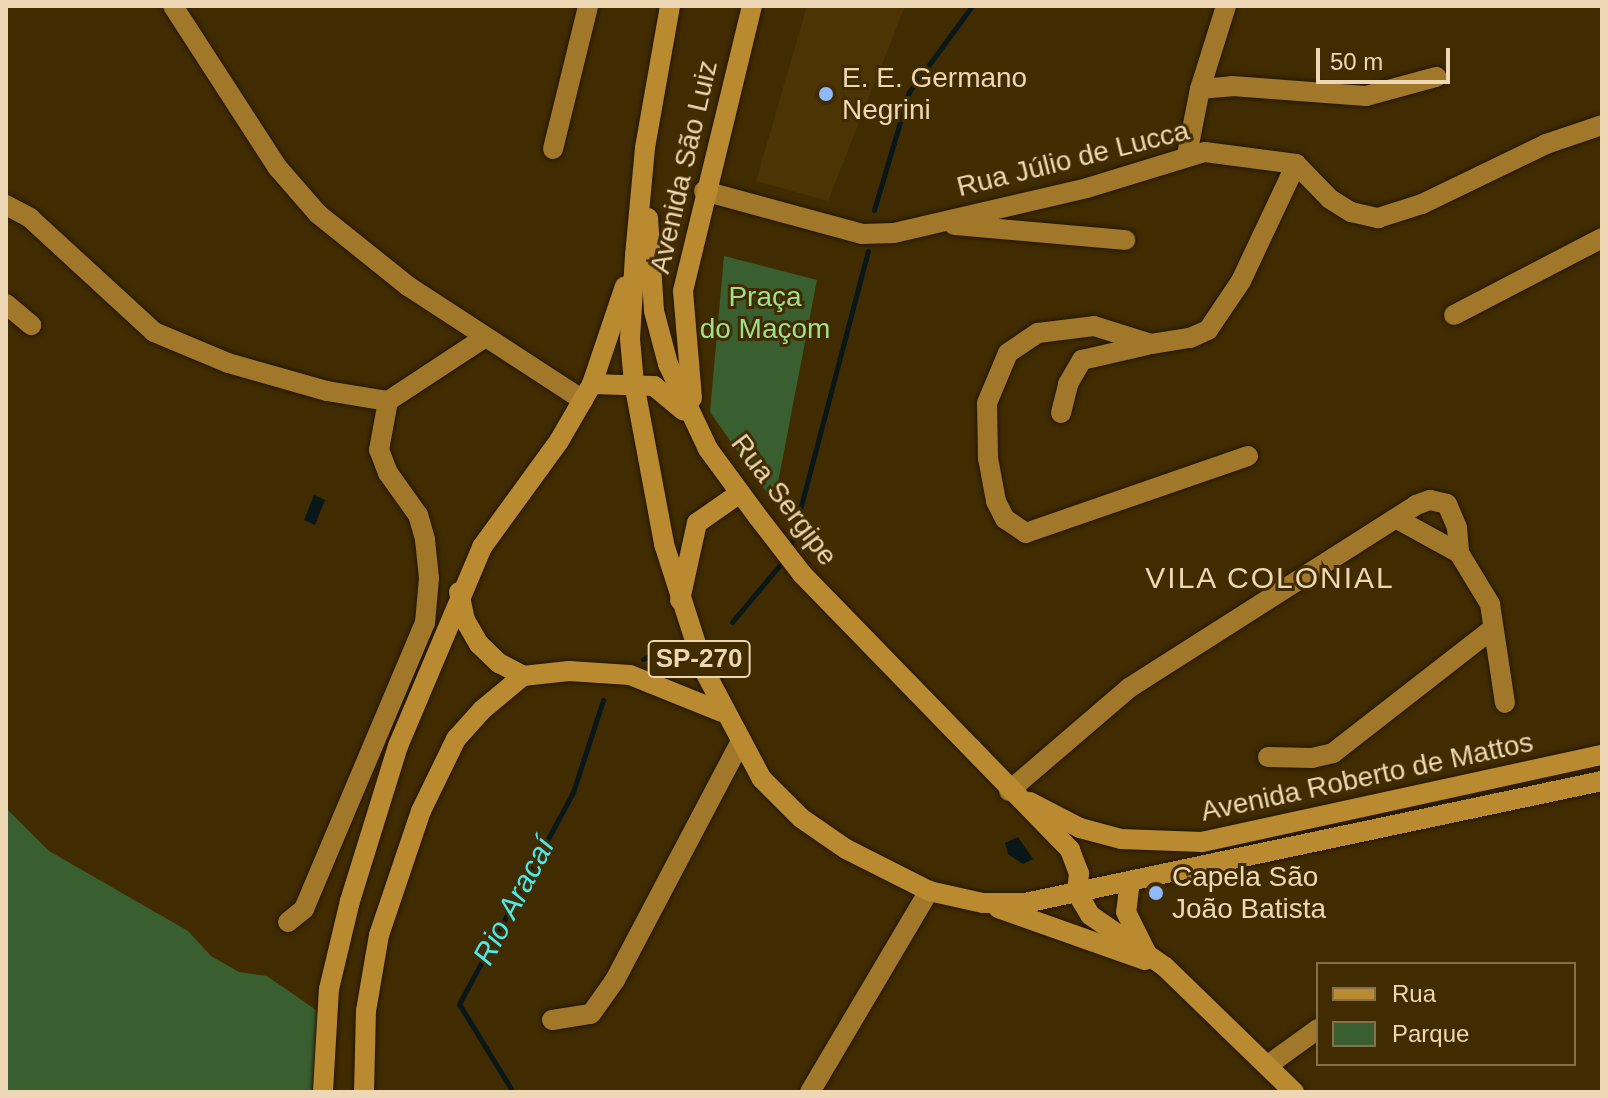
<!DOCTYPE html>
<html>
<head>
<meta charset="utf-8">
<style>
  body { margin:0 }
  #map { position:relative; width:1608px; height:1098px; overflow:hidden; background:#412c01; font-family:Helvetica,sans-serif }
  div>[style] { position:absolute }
  .built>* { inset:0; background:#4c3404 }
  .green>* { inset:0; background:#395e30 }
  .water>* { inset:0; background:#091718 }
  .stream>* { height:5px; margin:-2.5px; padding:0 2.5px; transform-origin:2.5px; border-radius:2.5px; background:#091718 }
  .roads { filter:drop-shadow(0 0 2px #231601) drop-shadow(0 0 2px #231601) }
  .minor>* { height:20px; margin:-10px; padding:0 10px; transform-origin:10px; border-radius:10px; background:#a1782a }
  .major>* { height:20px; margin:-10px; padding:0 10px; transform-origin:10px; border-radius:10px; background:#ba8a30 }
  .dots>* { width:22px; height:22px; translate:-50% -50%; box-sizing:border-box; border:4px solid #412c01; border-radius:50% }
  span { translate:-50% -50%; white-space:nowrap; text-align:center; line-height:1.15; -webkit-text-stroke:6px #412c01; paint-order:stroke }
  .shield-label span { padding:2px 6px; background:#412c01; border:2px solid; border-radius:6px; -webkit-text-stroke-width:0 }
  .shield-label { font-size:26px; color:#eed7b4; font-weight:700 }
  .poi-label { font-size:28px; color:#eed7b4 }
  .left { translate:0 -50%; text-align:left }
  .street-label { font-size:28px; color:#eed7b4 }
  .park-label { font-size:28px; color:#9fe08f }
  .neighbourhood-label { font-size:30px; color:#eed7b4; letter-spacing:2px }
  .water-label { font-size:30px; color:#4ce9f0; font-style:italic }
  .frame { position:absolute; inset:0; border:8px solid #eed7b4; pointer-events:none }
  .legend { position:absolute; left:1316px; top:962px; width:260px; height:104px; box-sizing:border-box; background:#412c01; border:2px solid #867049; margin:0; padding:10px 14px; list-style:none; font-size:24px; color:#eed7b4 }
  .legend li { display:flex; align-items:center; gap:16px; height:40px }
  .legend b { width:40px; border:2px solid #867049 }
  .scale { position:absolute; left:1316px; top:48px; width:134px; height:36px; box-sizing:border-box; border:4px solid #eed7b4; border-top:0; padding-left:10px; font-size:24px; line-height:28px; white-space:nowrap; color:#eed7b4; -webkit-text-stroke:6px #412c01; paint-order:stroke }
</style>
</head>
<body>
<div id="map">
  <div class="built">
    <i style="clip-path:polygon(807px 6px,905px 6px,828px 201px,756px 181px)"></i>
  </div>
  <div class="green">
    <i style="clip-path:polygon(724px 256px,817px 280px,774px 503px,710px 412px)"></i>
    <i style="clip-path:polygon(6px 808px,49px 851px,188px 931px,211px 956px,239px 972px,267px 976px,316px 1010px,323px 1039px,321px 1092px,6px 1092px)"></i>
  </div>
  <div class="water">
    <i style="clip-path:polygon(314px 495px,325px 500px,315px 525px,304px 520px)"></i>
    <i style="clip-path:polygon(1018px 837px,1033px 859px,1023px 864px,1008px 854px,1005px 843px)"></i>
  </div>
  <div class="stream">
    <i style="left:874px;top:210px;width:123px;rotate:-73.5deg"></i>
    <i style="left:909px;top:92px;width:107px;rotate:-53.8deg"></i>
    <i style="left:790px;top:548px;width:307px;rotate:-75.3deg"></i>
    <i style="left:732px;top:622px;width:81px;rotate:-50deg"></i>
    <i style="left:643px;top:659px;width:31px;rotate:-22deg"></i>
    <i style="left:513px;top:1092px;width:103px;rotate:-121.5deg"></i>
    <i style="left:459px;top:1004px;width:241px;rotate:-61.7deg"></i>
    <i style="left:573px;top:792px;width:97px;rotate:-71.9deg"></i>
  </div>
  <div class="roads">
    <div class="minor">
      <i style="left:173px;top:6px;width:193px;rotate:57.1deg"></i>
      <i style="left:278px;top:168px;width:61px;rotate:49deg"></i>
      <i style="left:318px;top:214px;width:115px;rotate:38.7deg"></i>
      <i style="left:408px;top:286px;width:209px;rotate:33.1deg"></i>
      <i style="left:1200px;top:89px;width:32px;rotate:-5deg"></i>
      <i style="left:1232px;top:86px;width:134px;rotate:4.3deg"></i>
      <i style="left:1366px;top:96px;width:73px;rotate:-15.2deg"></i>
      <i style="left:553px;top:149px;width:147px;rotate:-76.2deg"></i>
      <i style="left:1187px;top:155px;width:67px;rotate:-78.9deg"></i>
      <i style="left:1200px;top:89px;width:87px;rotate:-72.6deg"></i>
      <i style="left:704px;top:191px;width:164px;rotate:15.2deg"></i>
      <i style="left:862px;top:234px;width:32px;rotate:-2deg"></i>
      <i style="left:894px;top:233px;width:198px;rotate:-13.1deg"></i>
      <i style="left:1087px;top:188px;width:123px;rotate:-17deg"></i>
      <i style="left:1205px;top:152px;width:92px;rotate:7.5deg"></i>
      <i style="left:1296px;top:164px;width:49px;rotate:45.8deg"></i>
      <i style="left:1330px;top:199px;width:25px;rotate:32deg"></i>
      <i style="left:1351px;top:212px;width:28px;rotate:13deg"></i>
      <i style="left:1378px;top:218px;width:46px;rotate:-17.7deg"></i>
      <i style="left:1422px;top:204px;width:138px;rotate:-25.8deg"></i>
      <i style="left:1546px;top:144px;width:59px;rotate:-18.7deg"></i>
      <i style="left:6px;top:205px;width:27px;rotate:28deg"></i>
      <i style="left:30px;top:218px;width:168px;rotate:42.6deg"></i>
      <i style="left:154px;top:332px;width:80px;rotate:22.7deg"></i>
      <i style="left:228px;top:363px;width:103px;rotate:15.8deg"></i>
      <i style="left:327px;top:391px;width:62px;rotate:9.3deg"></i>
      <i style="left:388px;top:401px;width:115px;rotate:-33.3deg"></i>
      <i style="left:954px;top:225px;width:172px;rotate:5deg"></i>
      <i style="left:6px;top:304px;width:33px;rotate:40deg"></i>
      <i style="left:1454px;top:315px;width:167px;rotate:-27.5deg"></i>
      <i style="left:1061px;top:413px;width:30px;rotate:-76deg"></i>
      <i style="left:1068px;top:384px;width:28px;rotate:-60deg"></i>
      <i style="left:1082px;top:360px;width:67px;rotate:-13deg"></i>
      <i style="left:1248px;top:456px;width:235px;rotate:160.9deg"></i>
      <i style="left:1026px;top:533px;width:25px;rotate:-146deg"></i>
      <i style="left:1005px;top:519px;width:20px;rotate:-117deg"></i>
      <i style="left:996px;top:501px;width:44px;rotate:-100.5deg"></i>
      <i style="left:988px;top:458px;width:55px;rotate:-91deg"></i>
      <i style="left:987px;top:403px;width:54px;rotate:-67.2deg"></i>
      <i style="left:1008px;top:353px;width:36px;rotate:-34deg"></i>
      <i style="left:1038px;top:333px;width:56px;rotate:-7.1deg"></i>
      <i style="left:1094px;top:326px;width:60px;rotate:17.5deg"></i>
      <i style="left:1151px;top:344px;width:39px;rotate:-9deg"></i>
      <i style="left:1190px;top:338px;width:20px;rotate:-24deg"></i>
      <i style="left:1208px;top:330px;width:59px;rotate:-56deg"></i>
      <i style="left:1241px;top:281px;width:129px;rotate:-64.8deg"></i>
      <i style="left:1459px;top:553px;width:60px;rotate:58.7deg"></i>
      <i style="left:1490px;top:604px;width:100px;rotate:81.4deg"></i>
      <i style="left:1268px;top:757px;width:44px;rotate:1.3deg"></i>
      <i style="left:1312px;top:758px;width:22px;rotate:-13deg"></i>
      <i style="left:1333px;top:753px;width:200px;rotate:-37.9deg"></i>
      <i style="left:1009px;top:791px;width:158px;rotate:-40.6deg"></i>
      <i style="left:1129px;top:688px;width:340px;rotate:-32.5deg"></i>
      <i style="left:1416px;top:505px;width:15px;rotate:-20deg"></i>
      <i style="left:1430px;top:500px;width:17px;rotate:13deg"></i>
      <i style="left:1447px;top:504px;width:26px;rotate:67deg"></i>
      <i style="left:1457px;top:528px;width:25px;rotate:85deg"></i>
      <i style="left:1459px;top:553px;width:68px;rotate:-151.2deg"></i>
      <i style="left:288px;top:922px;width:21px;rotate:-39deg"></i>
      <i style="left:304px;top:909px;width:311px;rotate:-67.1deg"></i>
      <i style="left:425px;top:623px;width:45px;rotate:-84.9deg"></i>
      <i style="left:429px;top:578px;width:39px;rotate:-96deg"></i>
      <i style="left:425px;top:539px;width:25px;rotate:-106deg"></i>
      <i style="left:418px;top:515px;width:52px;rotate:-125.5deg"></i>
      <i style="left:388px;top:473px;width:25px;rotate:-111deg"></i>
      <i style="left:379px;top:450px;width:50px;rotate:-79.6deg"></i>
      <i style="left:552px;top:1020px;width:39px;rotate:-9deg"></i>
      <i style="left:591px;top:1014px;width:42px;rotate:-54.8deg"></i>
      <i style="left:615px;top:980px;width:268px;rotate:-62.2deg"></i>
      <i style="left:1268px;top:1065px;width:62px;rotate:-35.8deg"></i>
      <i style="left:810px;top:1092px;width:234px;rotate:-59.4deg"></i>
    </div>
    <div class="major">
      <i style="left:670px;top:6px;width:144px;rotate:100deg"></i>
      <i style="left:645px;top:148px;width:107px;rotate:95.3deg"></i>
      <i style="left:635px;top:255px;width:84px;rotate:93.4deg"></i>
      <i style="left:630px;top:339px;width:44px;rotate:84.8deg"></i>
      <i style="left:634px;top:383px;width:164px;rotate:79.4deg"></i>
      <i style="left:664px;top:544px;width:134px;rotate:72.2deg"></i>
      <i style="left:705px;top:672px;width:121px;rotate:62deg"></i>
      <i style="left:762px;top:779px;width:55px;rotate:45deg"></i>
      <i style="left:801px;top:818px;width:55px;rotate:34.6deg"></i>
      <i style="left:846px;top:849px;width:93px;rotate:26.8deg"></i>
      <i style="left:929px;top:891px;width:55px;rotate:12.5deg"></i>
      <i style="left:983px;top:903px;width:42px"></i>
      <i style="left:1025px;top:903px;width:590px;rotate:-11.94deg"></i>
      <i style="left:648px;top:218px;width:93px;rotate:86.3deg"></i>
      <i style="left:654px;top:311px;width:55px;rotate:75.2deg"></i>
      <i style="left:668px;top:364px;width:94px;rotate:64.8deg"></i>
      <i style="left:708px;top:449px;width:84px;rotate:53.7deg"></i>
      <i style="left:758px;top:517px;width:72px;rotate:52.3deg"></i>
      <i style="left:802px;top:574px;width:385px;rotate:45.8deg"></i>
      <i style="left:1070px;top:850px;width:25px;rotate:69deg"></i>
      <i style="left:1079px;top:873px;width:20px;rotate:96deg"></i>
      <i style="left:1077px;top:893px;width:26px;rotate:59deg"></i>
      <i style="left:1090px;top:915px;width:91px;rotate:34.7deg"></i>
      <i style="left:1165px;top:967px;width:180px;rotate:44.1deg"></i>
      <i style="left:592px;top:384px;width:62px;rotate:1.8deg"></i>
      <i style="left:654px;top:386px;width:38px;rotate:40deg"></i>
      <i style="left:692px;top:398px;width:107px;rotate:-94.8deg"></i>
      <i style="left:683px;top:291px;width:293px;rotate:-76.4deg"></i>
      <i style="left:459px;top:592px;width:29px;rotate:78deg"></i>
      <i style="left:465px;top:620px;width:28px;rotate:60deg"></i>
      <i style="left:479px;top:644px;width:28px;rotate:44deg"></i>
      <i style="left:499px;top:663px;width:27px;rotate:28deg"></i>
      <i style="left:680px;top:600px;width:79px;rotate:-77.6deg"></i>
      <i style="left:697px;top:523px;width:52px;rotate:-34.9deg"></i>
      <i style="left:1030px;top:802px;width:56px;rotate:27.5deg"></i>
      <i style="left:1080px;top:828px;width:42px;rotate:15deg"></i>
      <i style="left:1121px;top:839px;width:81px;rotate:2.1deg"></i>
      <i style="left:1202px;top:842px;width:409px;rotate:-12.3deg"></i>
      <i style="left:1130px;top:881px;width:31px;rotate:97deg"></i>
      <i style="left:1126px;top:912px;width:45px;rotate:63.4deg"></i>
      <i style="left:998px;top:908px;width:156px;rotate:19.5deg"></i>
      <i style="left:323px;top:1092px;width:103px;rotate:-86.7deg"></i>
      <i style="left:329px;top:989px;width:90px;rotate:-76.6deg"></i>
      <i style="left:350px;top:901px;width:162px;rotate:-72.8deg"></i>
      <i style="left:398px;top:746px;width:216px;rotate:-67.1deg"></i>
      <i style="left:482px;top:547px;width:131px;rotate:-54deg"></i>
      <i style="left:559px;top:441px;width:66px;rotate:-59.9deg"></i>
      <i style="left:592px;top:384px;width:103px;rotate:-71.4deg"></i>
      <i style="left:364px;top:1092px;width:81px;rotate:-88.6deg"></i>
      <i style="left:366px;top:1011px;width:77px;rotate:-80.3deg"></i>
      <i style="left:379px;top:935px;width:131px;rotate:-71.3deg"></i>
      <i style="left:421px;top:811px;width:80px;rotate:-64.1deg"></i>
      <i style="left:456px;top:739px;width:39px;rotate:-48deg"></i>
      <i style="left:482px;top:710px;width:53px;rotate:-39.7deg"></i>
      <i style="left:523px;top:676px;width:46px;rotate:-6.2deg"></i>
      <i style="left:569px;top:671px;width:61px;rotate:3.8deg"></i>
      <i style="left:630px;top:675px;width:99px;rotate:21.9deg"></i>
    </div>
  </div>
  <div class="dots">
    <i style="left:826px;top:94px;background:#8eb9fd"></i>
    <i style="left:1156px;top:893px;background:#8eb9fd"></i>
  </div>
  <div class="shield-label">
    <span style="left:699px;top:659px">SP-270</span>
  </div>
  <div class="poi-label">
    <span class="left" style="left:842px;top:94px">E. E. Germano<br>Negrini</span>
    <span class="left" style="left:1172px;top:893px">Capela São<br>João Batista</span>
  </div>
  <div class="street-label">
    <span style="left:1073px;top:159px;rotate:-14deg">Rua Júlio de Lucca</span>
    <span style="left:684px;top:167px;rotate:-77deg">Avenida São Luiz</span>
    <span style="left:784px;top:500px;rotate:53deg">Rua Sergipe</span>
    <span style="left:1367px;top:777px;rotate:-12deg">Avenida Roberto de Mattos</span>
  </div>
  <div class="park-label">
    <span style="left:765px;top:313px">Praça<br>do Maçom</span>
  </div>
  <div class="neighbourhood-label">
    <span style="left:1270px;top:578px">VILA COLONIAL</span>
  </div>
  <div class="water-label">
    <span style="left:514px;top:901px;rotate:-62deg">Rio Aracaí</span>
  </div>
  <div class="frame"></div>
  <ul class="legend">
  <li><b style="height:10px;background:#ba8a30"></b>Rua</li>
  <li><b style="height:22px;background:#395e30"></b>Parque</li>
  </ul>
  <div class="scale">50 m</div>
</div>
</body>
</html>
